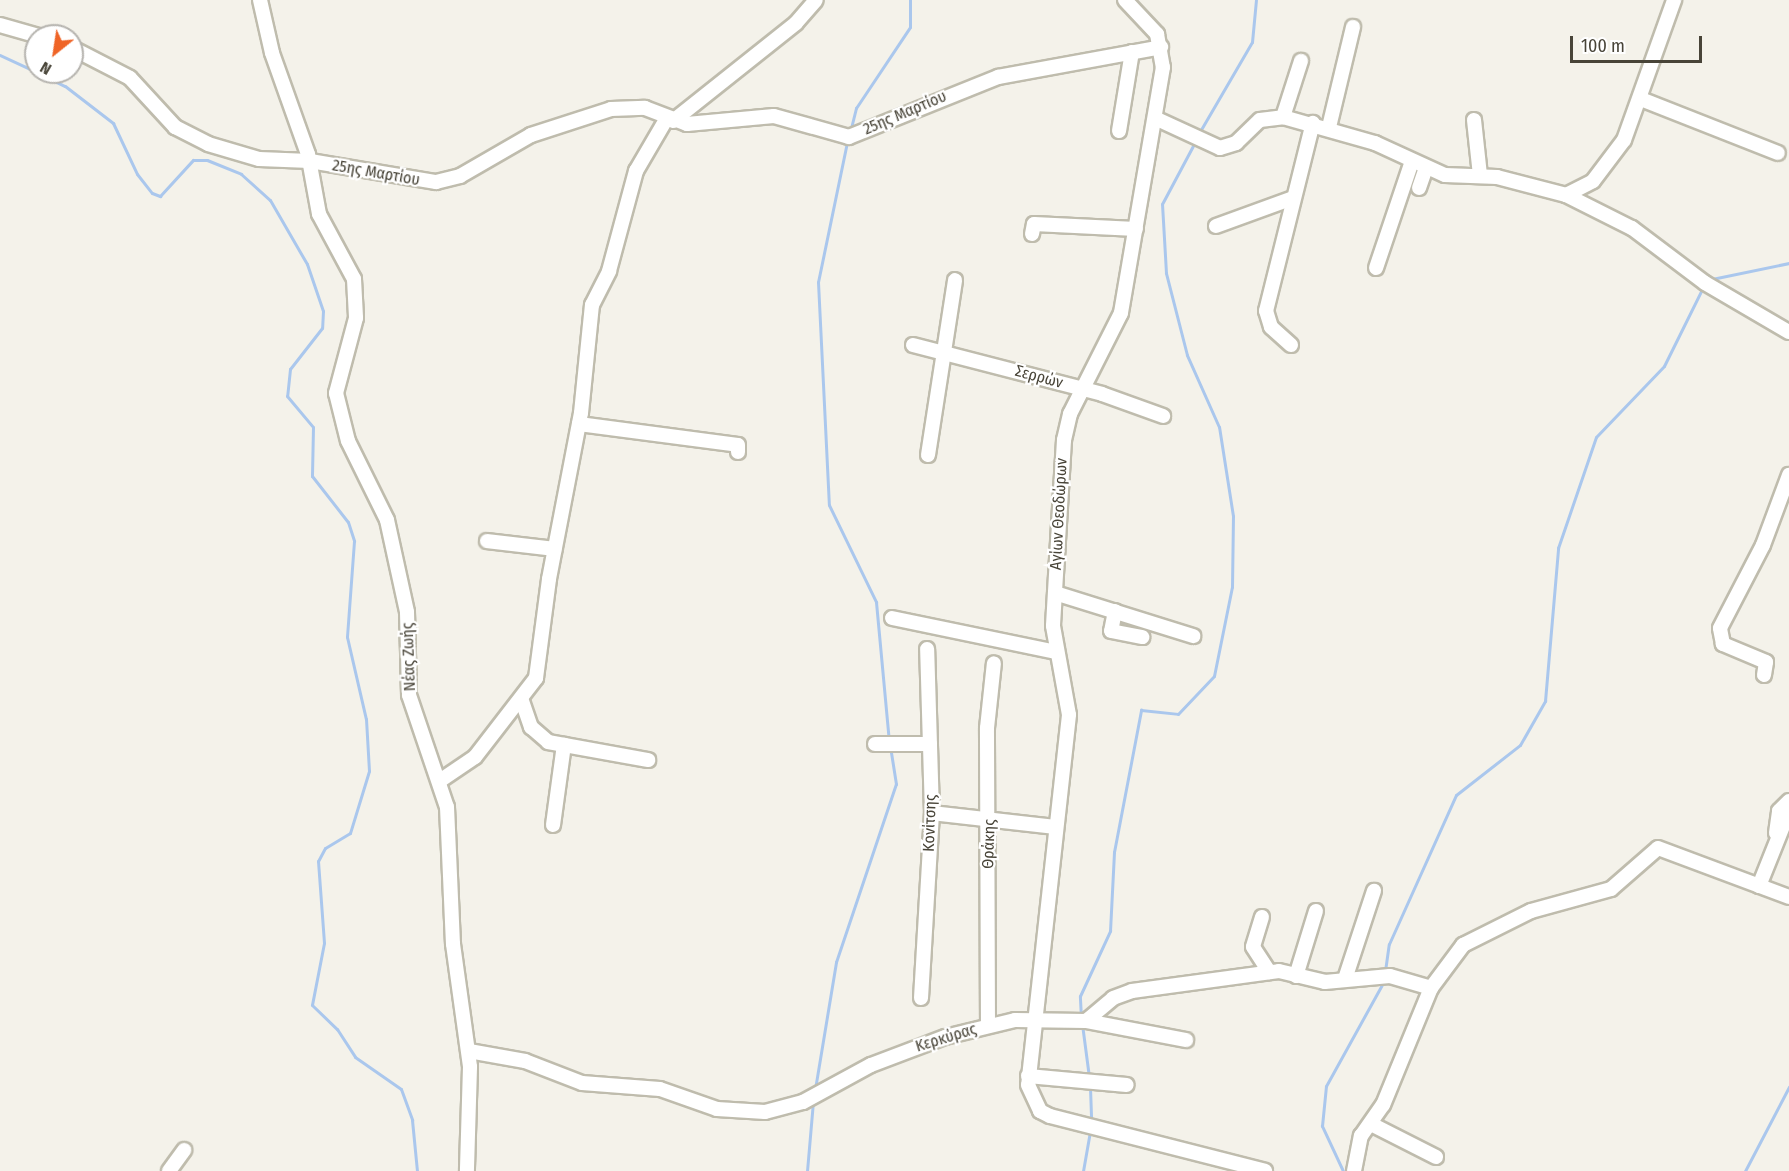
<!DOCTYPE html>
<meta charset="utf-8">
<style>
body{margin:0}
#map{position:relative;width:1789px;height:1171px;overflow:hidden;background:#f4f2ea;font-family:"Fira Sans Condensed",sans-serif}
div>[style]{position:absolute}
.stream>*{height:3px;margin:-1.5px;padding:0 1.5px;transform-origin:1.5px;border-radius:1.5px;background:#aac7ed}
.roads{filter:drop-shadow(2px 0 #bfbcad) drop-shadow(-2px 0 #bfbcad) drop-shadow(0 2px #bfbcad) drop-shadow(0 -2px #bfbcad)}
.minor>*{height:14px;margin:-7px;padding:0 7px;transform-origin:7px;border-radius:7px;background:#fff}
span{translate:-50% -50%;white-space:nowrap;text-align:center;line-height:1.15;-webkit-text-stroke:4.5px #fff;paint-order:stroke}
.street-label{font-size:16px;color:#484438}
.north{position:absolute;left:24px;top:24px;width:60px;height:60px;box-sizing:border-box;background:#fff;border:2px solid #b6b4af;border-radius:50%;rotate:210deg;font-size:16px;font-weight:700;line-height:24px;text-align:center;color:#484438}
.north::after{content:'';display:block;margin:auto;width:21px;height:27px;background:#ef6426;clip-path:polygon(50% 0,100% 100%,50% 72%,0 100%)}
.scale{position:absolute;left:1570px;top:36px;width:132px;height:27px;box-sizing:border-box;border:3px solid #484438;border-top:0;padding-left:8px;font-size:18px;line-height:21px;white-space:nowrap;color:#484438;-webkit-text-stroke:4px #fff;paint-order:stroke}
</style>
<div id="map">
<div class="stream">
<i style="left:0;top:55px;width:40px;rotate:25deg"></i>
<i style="left:36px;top:72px;width:32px;rotate:26deg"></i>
<i style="left:65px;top:86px;width:61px;rotate:37.6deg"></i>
<i style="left:113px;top:123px;width:56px;rotate:64.8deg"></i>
<i style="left:137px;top:174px;width:24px;rotate:52deg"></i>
<i style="left:152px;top:193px;width:9px;rotate:21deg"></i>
<i style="left:160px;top:196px;width:49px;rotate:-47.5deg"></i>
<i style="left:193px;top:160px;width:14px"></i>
<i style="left:207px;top:160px;width:37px;rotate:22deg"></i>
<i style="left:241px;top:174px;width:39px;rotate:42deg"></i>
<i style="left:270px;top:200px;width:74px;rotate:60deg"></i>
<i style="left:307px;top:264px;width:50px;rotate:71.2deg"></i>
<i style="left:323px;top:311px;width:17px;rotate:93deg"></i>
<i style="left:322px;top:328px;width:52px;rotate:128deg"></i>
<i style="left:290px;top:369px;width:27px;rotate:96deg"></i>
<i style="left:287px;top:396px;width:40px;rotate:50deg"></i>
<i style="left:313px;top:427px;width:49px;rotate:91.2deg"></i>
<i style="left:312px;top:476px;width:58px;rotate:52deg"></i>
<i style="left:348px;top:522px;width:20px;rotate:72deg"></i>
<i style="left:354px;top:541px;width:96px;rotate:94.2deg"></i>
<i style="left:347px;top:637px;width:84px;rotate:77deg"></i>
<i style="left:366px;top:719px;width:52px;rotate:86.7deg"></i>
<i style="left:369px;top:771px;width:65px;rotate:107deg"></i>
<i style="left:350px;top:833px;width:29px;rotate:149deg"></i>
<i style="left:325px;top:848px;width:15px;rotate:118deg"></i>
<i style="left:318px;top:861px;width:82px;rotate:85.8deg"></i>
<i style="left:324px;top:943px;width:63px;rotate:101deg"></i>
<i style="left:312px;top:1005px;width:35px;rotate:44deg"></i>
<i style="left:337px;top:1029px;width:33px;rotate:57deg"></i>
<i style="left:355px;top:1057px;width:56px;rotate:34.8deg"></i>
<i style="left:401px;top:1089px;width:33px;rotate:70deg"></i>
<i style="left:412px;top:1120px;width:51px;rotate:84.4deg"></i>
<i style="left:850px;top:132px;width:25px;rotate:-76deg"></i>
<i style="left:856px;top:108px;width:97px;rotate:-56.3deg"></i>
<i style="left:910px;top:27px;width:27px;rotate:-90deg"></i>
<i style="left:1199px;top:133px;width:105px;rotate:-59.8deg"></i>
<i style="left:1252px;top:42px;width:42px;rotate:-84.6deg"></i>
<i style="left:847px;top:142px;width:143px;rotate:101.7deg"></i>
<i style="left:818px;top:282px;width:223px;rotate:87.2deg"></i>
<i style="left:829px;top:505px;width:108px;rotate:64.1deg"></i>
<i style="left:876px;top:602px;width:140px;rotate:84.7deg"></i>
<i style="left:1707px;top:280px;width:84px;rotate:-11.7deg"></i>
<i style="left:1385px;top:971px;width:27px;rotate:-82deg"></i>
<i style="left:1389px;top:944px;width:163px;rotate:-65.8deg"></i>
<i style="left:1456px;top:795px;width:81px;rotate:-38deg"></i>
<i style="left:1520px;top:745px;width:51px;rotate:-60.4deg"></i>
<i style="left:1545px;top:701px;width:154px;rotate:-85.1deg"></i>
<i style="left:1558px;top:548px;width:117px;rotate:-71.1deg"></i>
<i style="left:1596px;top:437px;width:98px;rotate:-46.2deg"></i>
<i style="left:1664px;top:366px;width:90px;rotate:-63.7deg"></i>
<i style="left:1081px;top:1018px;width:22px;rotate:-93deg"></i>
<i style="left:1080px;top:996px;width:72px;rotate:-65.2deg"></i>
<i style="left:1110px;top:931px;width:79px;rotate:-87.1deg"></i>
<i style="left:1114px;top:852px;width:145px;rotate:-79.2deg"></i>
<i style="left:1141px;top:710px;width:37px;rotate:6deg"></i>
<i style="left:1178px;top:714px;width:52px;rotate:-46.5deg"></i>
<i style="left:1214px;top:676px;width:91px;rotate:-78.6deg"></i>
<i style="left:1232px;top:587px;width:71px;rotate:-89.2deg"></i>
<i style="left:1233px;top:516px;width:90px;rotate:-98.9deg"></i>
<i style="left:1219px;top:427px;width:79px;rotate:-114deg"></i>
<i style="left:1187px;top:355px;width:85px;rotate:-104.4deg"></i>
<i style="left:1166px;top:273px;width:69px;rotate:-93.3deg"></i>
<i style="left:1162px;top:204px;width:70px;rotate:-62deg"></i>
<i style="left:1082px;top:1024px;width:53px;rotate:82.5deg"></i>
<i style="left:1090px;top:1087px;width:35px;rotate:88deg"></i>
<i style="left:815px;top:1089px;width:129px;rotate:-80.6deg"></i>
<i style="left:836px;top:962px;width:188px;rotate:-71.4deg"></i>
<i style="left:896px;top:784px;width:37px;rotate:-99deg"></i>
<i style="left:807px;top:1171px;width:70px;rotate:-85.1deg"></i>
<i style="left:1083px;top:1171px;width:40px;rotate:-80deg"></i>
<i style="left:1343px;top:1171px;width:50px;rotate:-115deg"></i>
<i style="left:1322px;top:1126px;width:40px;rotate:-84.3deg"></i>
<i style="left:1326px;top:1086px;width:120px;rotate:-61.1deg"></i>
<i style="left:1745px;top:1171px;width:95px;rotate:-62.4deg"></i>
</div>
<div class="roads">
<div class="minor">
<i style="left:260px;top:0;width:54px;rotate:77.2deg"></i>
<i style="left:272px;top:53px;width:107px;rotate:70.4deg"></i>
<i style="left:308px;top:154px;width:61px;rotate:79.6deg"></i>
<i style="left:319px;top:214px;width:74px;rotate:61.7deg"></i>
<i style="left:354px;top:279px;width:39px;rotate:87deg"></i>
<i style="left:356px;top:318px;width:78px;rotate:104.9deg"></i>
<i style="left:336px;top:393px;width:49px;rotate:76deg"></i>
<i style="left:348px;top:441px;width:88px;rotate:63.7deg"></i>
<i style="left:387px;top:520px;width:94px;rotate:77.7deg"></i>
<i style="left:407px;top:612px;width:83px;rotate:88.6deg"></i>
<i style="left:409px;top:695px;width:118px;rotate:71.3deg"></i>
<i style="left:447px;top:807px;width:137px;rotate:87.5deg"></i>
<i style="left:453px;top:944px;width:124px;rotate:82.1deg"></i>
<i style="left:470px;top:1067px;width:104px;rotate:91.7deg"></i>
<i style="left:1125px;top:0;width:47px;rotate:46.7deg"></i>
<i style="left:1157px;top:34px;width:34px;rotate:80deg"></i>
<i style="left:1163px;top:67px;width:250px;rotate:99.7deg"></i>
<i style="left:1121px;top:313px;width:113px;rotate:116.8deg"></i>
<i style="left:1070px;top:414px;width:27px;rotate:103deg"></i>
<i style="left:1064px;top:440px;width:186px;rotate:93.4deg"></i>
<i style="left:1053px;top:626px;width:90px;rotate:79.8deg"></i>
<i style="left:1069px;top:715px;width:372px;rotate:96.3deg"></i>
<i style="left:1028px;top:1085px;width:29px;rotate:65deg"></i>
<i style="left:1040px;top:1111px;width:11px;rotate:27deg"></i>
<i style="left:1050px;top:1116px;width:222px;rotate:14.3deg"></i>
<i style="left:0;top:25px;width:41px;rotate:15.8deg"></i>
<i style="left:72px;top:48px;width:65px;rotate:27.3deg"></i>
<i style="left:130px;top:78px;width:67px;rotate:47.4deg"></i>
<i style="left:175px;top:127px;width:37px;rotate:27deg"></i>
<i style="left:208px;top:144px;width:53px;rotate:16.4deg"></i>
<i style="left:259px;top:159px;width:51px;rotate:2.2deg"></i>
<i style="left:310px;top:161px;width:128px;rotate:9.5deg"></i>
<i style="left:436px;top:182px;width:25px;rotate:-14deg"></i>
<i style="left:460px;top:176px;width:82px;rotate:-30deg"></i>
<i style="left:531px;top:135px;width:84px;rotate:-18deg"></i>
<i style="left:611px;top:109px;width:34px;rotate:-2deg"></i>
<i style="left:645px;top:108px;width:45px;rotate:20.9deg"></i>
<i style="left:687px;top:124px;width:87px;rotate:-5.3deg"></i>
<i style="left:774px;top:116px;width:78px;rotate:15.6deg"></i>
<i style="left:849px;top:137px;width:161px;rotate:-21.9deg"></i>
<i style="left:998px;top:77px;width:166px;rotate:-10.4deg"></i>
<i style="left:1641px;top:99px;width:147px;rotate:21.5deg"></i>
<i style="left:1283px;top:117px;width:59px;rotate:-72.2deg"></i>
<i style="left:1157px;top:119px;width:69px;rotate:24.7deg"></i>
<i style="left:1220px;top:148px;width:17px;rotate:-17deg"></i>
<i style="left:1236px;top:143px;width:33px;rotate:-44deg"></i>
<i style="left:1260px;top:120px;width:23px;rotate:-7deg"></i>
<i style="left:1283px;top:117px;width:96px;rotate:15.8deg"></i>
<i style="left:1375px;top:143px;width:77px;rotate:24.6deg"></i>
<i style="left:1445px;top:175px;width:52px;rotate:2.2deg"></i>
<i style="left:1497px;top:177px;width:71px;rotate:14.6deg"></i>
<i style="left:1566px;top:195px;width:74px;rotate:26.6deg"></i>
<i style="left:1632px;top:228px;width:91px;rotate:37deg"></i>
<i style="left:1705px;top:283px;width:97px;rotate:30.3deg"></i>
<i style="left:1474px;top:120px;width:55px;rotate:83.8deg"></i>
<i style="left:673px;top:121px;width:157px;rotate:-38.5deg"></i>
<i style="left:796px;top:23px;width:30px;rotate:-49deg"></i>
<i style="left:1329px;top:127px;width:103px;rotate:-76.5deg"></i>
<i style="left:1119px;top:131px;width:80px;rotate:-80.7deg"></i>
<i style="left:1419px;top:188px;width:21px;rotate:-71deg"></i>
<i style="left:1566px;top:195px;width:30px;rotate:-27deg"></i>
<i style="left:1593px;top:181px;width:51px;rotate:-52.9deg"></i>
<i style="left:1624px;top:140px;width:149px;rotate:-70.3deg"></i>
<i style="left:1216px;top:226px;width:79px;rotate:-20deg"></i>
<i style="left:1032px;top:234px;width:10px;rotate:-79deg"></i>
<i style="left:1034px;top:224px;width:102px;rotate:2.8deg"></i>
<i style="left:1376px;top:268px;width:113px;rotate:-71.4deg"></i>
<i style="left:913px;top:345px;width:195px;rotate:14.5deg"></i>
<i style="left:1102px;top:394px;width:65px;rotate:19.8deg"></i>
<i style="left:1291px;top:345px;width:27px;rotate:-138deg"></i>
<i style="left:1271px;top:327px;width:17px;rotate:-107deg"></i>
<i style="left:1266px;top:311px;width:194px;rotate:-76deg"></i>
<i style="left:579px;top:424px;width:160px;rotate:7.5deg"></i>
<i style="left:738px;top:445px;width:7px;rotate:90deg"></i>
<i style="left:928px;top:455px;width:177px;rotate:-81.2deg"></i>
<i style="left:487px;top:541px;width:68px;rotate:6.7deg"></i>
<i style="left:1055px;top:593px;width:145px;rotate:17.3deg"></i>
<i style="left:1115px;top:611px;width:20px;rotate:101deg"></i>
<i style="left:1111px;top:631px;width:32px;rotate:11deg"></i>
<i style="left:892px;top:618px;width:167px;rotate:11.7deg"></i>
<i style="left:1764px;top:675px;width:13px;rotate:-81deg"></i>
<i style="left:1766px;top:662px;width:47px;rotate:-157.3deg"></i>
<i style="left:1723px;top:644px;width:16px;rotate:-101deg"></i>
<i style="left:1720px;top:628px;width:93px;rotate:-62.6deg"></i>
<i style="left:1763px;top:545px;width:75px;rotate:-69.6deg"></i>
<i style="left:522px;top:701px;width:28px;rotate:71deg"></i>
<i style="left:531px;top:727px;width:23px;rotate:41deg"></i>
<i style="left:548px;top:742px;width:102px;rotate:10.2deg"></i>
<i style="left:875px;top:744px;width:55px"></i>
<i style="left:441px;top:780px;width:41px;rotate:-34.1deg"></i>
<i style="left:475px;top:757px;width:100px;rotate:-52.3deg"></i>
<i style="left:536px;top:678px;width:100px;rotate:-82.5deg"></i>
<i style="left:549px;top:579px;width:169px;rotate:-79.1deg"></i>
<i style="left:581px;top:413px;width:109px;rotate:-84.2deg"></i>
<i style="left:592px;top:305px;width:38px;rotate:-63deg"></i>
<i style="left:609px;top:271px;width:104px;rotate:-74.9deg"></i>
<i style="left:636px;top:171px;width:61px;rotate:-59.7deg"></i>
<i style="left:932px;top:813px;width:124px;rotate:6.5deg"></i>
<i style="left:553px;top:825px;width:81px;rotate:-82.2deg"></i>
<i style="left:1776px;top:833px;width:22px;rotate:-82deg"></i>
<i style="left:1779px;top:811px;width:14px;rotate:-45deg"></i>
<i style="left:1759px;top:886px;width:81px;rotate:-68.2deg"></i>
<i style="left:1262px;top:917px;width:31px;rotate:107deg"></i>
<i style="left:1253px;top:947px;width:30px;rotate:57deg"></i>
<i style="left:1296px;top:976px;width:68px;rotate:-72.9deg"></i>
<i style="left:1345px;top:979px;width:93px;rotate:-71.8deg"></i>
<i style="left:921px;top:998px;width:185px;rotate:-86.6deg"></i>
<i style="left:932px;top:813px;width:164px;rotate:-91.7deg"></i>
<i style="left:1086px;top:1021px;width:102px;rotate:10.8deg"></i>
<i style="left:988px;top:1026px;width:298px;rotate:-90.2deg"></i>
<i style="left:987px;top:728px;width:65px;rotate:-83.9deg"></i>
<i style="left:469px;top:1051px;width:57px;rotate:10.1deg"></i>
<i style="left:525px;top:1061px;width:61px;rotate:21.1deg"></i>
<i style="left:582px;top:1083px;width:78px;rotate:4.4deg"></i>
<i style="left:660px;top:1089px;width:60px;rotate:19.3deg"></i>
<i style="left:717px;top:1109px;width:48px;rotate:3.6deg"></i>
<i style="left:765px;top:1112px;width:39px;rotate:-15deg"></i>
<i style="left:803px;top:1102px;width:77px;rotate:-28.6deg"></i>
<i style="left:871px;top:1065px;width:79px;rotate:-20.7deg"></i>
<i style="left:945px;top:1037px;width:72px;rotate:-13.7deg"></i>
<i style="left:1015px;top:1020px;width:71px;rotate:0.8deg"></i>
<i style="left:1086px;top:1021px;width:35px;rotate:-40deg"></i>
<i style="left:1113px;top:998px;width:20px;rotate:-20deg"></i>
<i style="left:1132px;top:991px;width:148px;rotate:-7.7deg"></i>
<i style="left:1279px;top:971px;width:47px;rotate:13.4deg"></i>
<i style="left:1325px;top:982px;width:65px;rotate:-5.3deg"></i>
<i style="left:1390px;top:976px;width:43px;rotate:16.3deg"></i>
<i style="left:1028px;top:1076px;width:99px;rotate:5.2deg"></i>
<i style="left:1371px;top:1124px;width:73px;rotate:26.9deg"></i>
<i style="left:169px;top:1171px;width:26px;rotate:-54deg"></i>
<i style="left:1354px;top:1171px;width:36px;rotate:-79deg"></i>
<i style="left:1361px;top:1136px;width:38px;rotate:-55deg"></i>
<i style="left:1383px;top:1105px;width:126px;rotate:-67.7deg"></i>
<i style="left:1431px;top:988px;width:54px;rotate:-53.3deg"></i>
<i style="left:1463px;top:945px;width:76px;rotate:-26.6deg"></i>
<i style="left:1531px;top:911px;width:83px;rotate:-15.4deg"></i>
<i style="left:1611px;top:889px;width:62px;rotate:-41.1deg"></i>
<i style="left:1658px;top:848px;width:140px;rotate:20.5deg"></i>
</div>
</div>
<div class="street-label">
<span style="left:905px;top:113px;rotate:-23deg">25ης Μαρτίου</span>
<span style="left:376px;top:173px;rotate:10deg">25ης Μαρτίου</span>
<span style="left:1039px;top:377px;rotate:15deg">Σερρών</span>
<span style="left:1059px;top:514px;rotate:-87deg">Αγίων Θεοδώρων</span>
<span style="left:409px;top:657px;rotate:-92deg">Νέας Ζωής</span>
<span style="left:930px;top:823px;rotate:-88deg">Κονίτσης</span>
<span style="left:989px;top:844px;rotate:-88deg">Θράκης</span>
<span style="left:946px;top:1038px;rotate:-17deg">Κερκύρας</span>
</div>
<div class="north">N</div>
<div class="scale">100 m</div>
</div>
